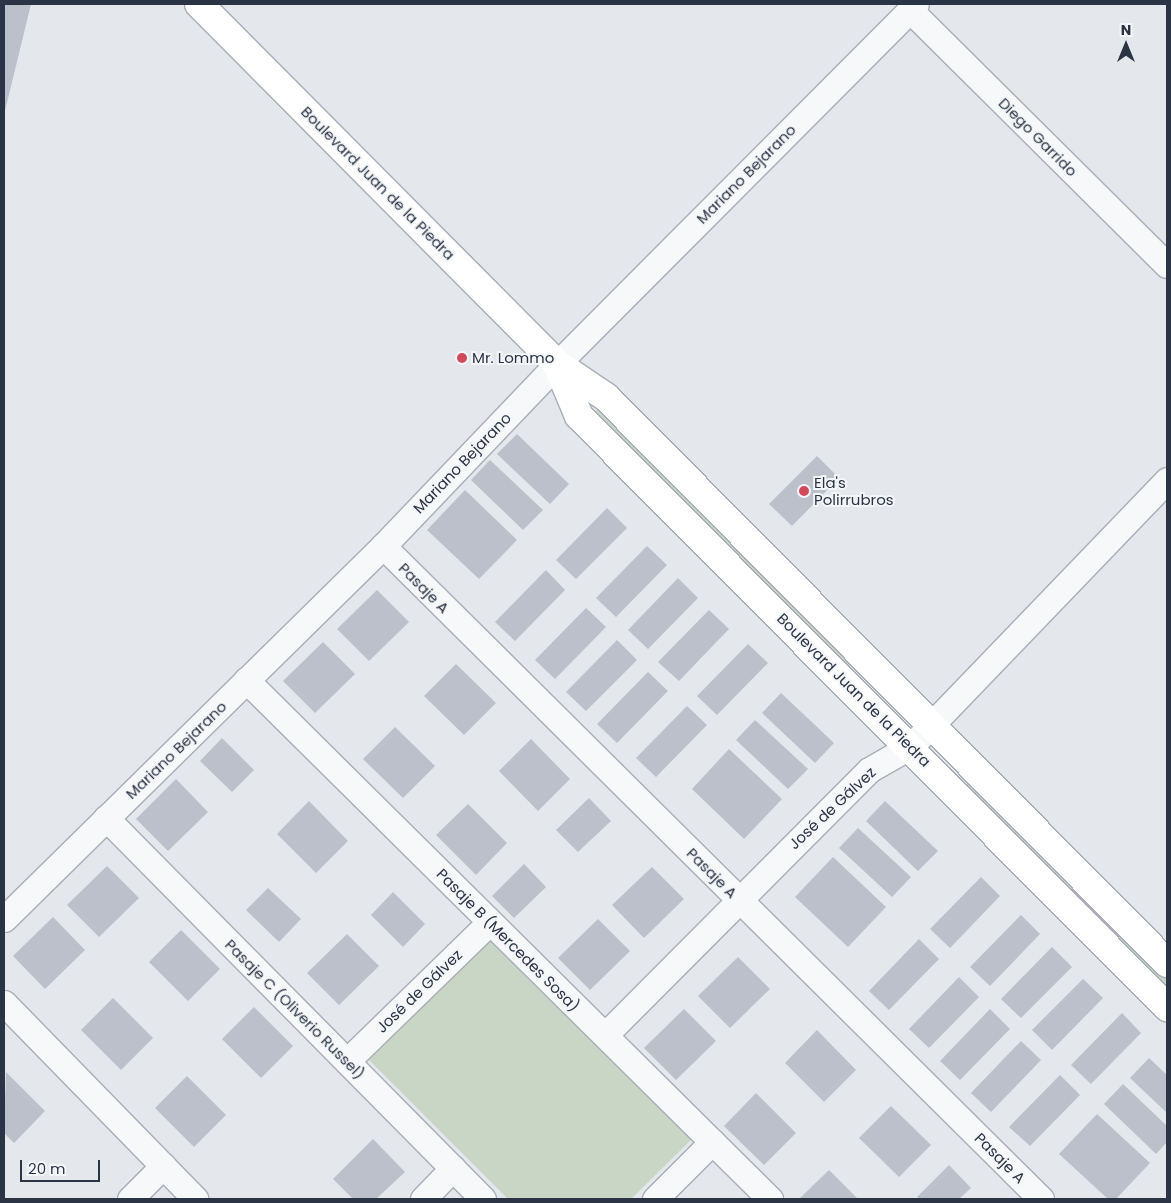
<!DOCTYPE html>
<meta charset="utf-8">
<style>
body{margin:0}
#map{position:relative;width:1171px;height:1203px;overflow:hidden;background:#e4e7ec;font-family:Poppins,sans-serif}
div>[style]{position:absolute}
.green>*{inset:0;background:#c9d6c5}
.building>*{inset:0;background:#bbc0ca}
.roads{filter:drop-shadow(1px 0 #a9aeb7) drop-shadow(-1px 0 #a9aeb7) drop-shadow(0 1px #a9aeb7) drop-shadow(0 -1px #a9aeb7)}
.minor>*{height:25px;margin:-12.5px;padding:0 12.5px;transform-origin:12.5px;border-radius:12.5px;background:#f7f8fa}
.secondary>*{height:28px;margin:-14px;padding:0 14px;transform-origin:14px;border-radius:14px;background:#fff}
.dots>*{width:14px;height:14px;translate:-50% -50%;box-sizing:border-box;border:2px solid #f4f6f9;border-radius:50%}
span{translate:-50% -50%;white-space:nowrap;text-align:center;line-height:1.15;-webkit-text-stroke:4px #f4f6f9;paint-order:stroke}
.street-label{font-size:15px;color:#2b3445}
.poi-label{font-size:15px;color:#2b3445}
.left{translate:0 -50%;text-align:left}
.frame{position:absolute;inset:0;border:5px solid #2b3445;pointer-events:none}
.north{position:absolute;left:1101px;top:20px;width:50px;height:50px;-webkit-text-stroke:4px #f4f6f9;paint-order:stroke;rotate:0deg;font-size:14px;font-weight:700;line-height:20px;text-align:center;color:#2b3445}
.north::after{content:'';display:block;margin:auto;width:18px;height:22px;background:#2b3445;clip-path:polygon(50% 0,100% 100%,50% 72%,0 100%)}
.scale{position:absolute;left:20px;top:1160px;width:80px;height:22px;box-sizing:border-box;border:2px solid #2b3445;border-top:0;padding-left:6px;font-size:15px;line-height:18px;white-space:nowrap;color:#2b3445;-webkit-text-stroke:4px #f4f6f9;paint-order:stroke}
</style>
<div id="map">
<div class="green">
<i style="clip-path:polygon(598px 409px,853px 662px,849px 666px,594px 413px)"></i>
<i style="clip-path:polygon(969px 781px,1167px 980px,1167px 988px,965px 786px)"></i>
<i style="clip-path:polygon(491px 939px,692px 1139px,631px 1199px,508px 1199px,369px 1060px)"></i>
</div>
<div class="building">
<i style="clip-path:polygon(4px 4px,31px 4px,4px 115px)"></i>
<i style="clip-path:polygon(517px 434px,569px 484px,550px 504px,497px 454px)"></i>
<i style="clip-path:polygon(817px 456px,839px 478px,792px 526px,769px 504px)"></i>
<i style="clip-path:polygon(490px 460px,543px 510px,523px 530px,471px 480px)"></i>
<i style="clip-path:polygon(465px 490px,517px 540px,479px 579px,427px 530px)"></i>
<i style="clip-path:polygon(607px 508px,627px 528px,576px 579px,556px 560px)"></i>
<i style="clip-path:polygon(647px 546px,667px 565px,616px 617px,596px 598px)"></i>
<i style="clip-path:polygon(546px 570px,565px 590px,515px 641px,495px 622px)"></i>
<i style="clip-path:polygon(678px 578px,698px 598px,648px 649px,628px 630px)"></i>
<i style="clip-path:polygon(377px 590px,409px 622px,369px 661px,337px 629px)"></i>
<i style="clip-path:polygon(586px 608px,606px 627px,555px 679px,535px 660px)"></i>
<i style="clip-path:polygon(709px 610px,729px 629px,679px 681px,658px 662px)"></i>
<i style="clip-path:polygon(617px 640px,637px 660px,586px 711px,566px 692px)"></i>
<i style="clip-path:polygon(323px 642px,355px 674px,315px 713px,283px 681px)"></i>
<i style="clip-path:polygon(748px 644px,768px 663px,717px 715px,697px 696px)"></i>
<i style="clip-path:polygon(456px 664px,496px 703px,464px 735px,424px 696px)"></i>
<i style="clip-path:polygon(648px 672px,668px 691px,617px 743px,597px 724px)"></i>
<i style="clip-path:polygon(781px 693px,834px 743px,815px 763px,762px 713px)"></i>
<i style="clip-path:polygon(687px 706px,707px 725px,656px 777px,636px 758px)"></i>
<i style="clip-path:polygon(755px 720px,808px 769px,788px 789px,736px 740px)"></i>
<i style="clip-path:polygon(395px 727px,435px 766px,403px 798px,363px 759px)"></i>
<i style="clip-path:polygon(222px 738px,254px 770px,232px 792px,200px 761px)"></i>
<i style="clip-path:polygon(531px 739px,570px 779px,538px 811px,499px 771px)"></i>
<i style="clip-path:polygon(729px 749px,782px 799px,744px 839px,692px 789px)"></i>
<i style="clip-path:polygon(176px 779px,208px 812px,168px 851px,136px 819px)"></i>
<i style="clip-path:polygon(589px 798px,611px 821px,578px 852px,556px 830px)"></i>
<i style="clip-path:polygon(309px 801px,348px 841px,316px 873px,277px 834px)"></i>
<i style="clip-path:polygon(885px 801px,938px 851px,918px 871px,866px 821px)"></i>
<i style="clip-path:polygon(468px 804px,507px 843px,476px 875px,436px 835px)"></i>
<i style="clip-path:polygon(858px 828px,911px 877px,892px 897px,839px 848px)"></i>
<i style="clip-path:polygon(833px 857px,886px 907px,848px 947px,795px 897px)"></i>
<i style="clip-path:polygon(524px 864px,546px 887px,514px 918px,492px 896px)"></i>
<i style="clip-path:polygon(107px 866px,139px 898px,99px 937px,67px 905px)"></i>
<i style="clip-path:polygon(652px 867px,684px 899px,644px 938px,612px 905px)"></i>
<i style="clip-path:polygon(981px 877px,1000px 896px,950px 948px,930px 929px)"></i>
<i style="clip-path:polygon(268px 888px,301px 919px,279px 942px,246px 910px)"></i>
<i style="clip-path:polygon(393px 892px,425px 924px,403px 947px,371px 915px)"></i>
<i style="clip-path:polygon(1021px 915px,1040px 934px,990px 986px,970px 967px)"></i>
<i style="clip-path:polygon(53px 917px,85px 950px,45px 989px,13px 956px)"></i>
<i style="clip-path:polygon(598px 919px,630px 951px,590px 990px,558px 958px)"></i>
<i style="clip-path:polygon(181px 930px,220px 969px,188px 1001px,149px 962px)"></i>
<i style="clip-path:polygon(347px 934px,379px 966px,339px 1005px,307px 973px)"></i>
<i style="clip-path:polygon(919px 939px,939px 959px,889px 1010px,869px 991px)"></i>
<i style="clip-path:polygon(1052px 947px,1072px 967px,1021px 1018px,1001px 999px)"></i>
<i style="clip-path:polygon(738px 957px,770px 989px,730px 1028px,698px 996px)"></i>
<i style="clip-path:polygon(959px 977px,979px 997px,929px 1048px,909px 1029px)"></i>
<i style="clip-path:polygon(1083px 979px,1103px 998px,1052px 1050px,1032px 1030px)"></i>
<i style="clip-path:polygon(113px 998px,153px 1038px,121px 1070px,81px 1030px)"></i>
<i style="clip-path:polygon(254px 1007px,293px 1046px,261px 1078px,222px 1039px)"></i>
<i style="clip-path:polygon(684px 1009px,716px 1041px,676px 1080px,644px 1048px)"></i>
<i style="clip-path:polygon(990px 1009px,1010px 1029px,960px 1080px,940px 1061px)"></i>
<i style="clip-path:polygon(1122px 1013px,1141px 1033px,1091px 1084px,1071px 1065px)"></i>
<i style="clip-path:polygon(817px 1030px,856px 1070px,824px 1102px,785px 1063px)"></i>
<i style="clip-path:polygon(1021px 1041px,1041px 1060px,991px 1112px,971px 1093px)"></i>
<i style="clip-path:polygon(1149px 1058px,1167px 1075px,1167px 1113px,1130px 1078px)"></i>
<i style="clip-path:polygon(6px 1072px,45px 1111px,14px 1143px,4px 1133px)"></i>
<i style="clip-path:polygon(1060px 1075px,1080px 1095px,1030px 1146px,1009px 1127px)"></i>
<i style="clip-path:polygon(187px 1076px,226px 1115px,194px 1147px,155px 1108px)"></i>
<i style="clip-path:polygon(1123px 1084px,1167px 1126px,1167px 1142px,1156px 1154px,1104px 1104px)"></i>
<i style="clip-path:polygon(756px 1093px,796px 1133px,764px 1165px,724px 1126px)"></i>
<i style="clip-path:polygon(891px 1106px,931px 1145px,899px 1177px,859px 1138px)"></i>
<i style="clip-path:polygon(1097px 1114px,1150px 1163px,1116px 1199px,1108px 1199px,1059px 1154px)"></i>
<i style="clip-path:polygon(373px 1139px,405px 1172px,376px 1199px,353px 1199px,333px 1179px)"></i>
<i style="clip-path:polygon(949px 1165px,971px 1188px,959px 1199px,919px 1199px,917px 1197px)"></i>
<i style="clip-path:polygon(829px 1170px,858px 1199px,799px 1199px)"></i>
</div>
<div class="roads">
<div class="minor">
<i style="left:910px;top:10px;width:362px;rotate:44.8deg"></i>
<i style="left:383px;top:546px;width:927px;rotate:44.78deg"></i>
<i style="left:246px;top:680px;width:738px;rotate:44.73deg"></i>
<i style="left:106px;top:818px;width:536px;rotate:45.3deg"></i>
<i style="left:4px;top:919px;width:532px;rotate:-44.54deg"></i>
<i style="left:383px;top:546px;width:252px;rotate:-46.3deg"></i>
<i style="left:557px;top:364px;width:508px;rotate:-45.08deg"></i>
<i style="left:4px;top:1003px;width:274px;rotate:45.7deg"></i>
<i style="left:605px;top:1035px;width:374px;rotate:-45.1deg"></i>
<i style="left:869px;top:770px;width:48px;rotate:-29.7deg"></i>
<i style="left:911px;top:746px;width:369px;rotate:-46.1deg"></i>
<i style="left:347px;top:1061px;width:199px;rotate:-44.2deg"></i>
<i style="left:130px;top:1199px;width:47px;rotate:-45deg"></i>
<i style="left:423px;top:1199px;width:43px;rotate:-45.9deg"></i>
<i style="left:655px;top:1199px;width:81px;rotate:-45deg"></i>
</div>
<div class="secondary">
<i style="left:199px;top:4px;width:508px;rotate:45.16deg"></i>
<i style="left:557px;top:364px;width:59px;rotate:34deg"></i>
<i style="left:606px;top:397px;width:797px;rotate:45.25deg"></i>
<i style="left:557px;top:364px;width:56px;rotate:67.1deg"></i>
<i style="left:579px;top:416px;width:834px;rotate:45.15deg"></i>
</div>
</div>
<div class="dots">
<i style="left:462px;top:358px;background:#d1495b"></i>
<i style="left:804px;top:491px;background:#d1495b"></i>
</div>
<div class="street-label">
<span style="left:1038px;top:137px;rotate:45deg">Diego Garrido</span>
<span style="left:746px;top:174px;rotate:-45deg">Mariano Bejarano</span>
<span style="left:378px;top:183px;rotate:45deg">Boulevard Juan de la Piedra</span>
<span style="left:462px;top:463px;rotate:-46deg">Mariano Bejarano</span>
<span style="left:424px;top:588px;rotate:45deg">Pasaje A</span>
<span style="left:854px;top:690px;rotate:45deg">Boulevard Juan de la Piedra</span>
<span style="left:176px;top:750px;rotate:-44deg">Mariano Bejarano</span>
<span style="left:832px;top:808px;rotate:-43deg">José de Gálvez</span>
<span style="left:712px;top:873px;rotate:45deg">Pasaje A</span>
<span style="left:508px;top:940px;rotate:45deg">Pasaje B (Mercedes Sosa)</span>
<span style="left:419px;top:991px;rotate:-44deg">José de Gálvez</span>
<span style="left:295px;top:1009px;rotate:45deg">Pasaje C (Oliverio Russel)</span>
<span style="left:1000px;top:1158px;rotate:45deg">Pasaje A</span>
</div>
<div class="poi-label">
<span class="left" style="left:472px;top:358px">Mr. Lommo</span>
<span class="left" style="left:814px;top:491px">Ela's<br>Polirrubros</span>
</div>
<div class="frame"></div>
<div class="north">N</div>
<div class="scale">20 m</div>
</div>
